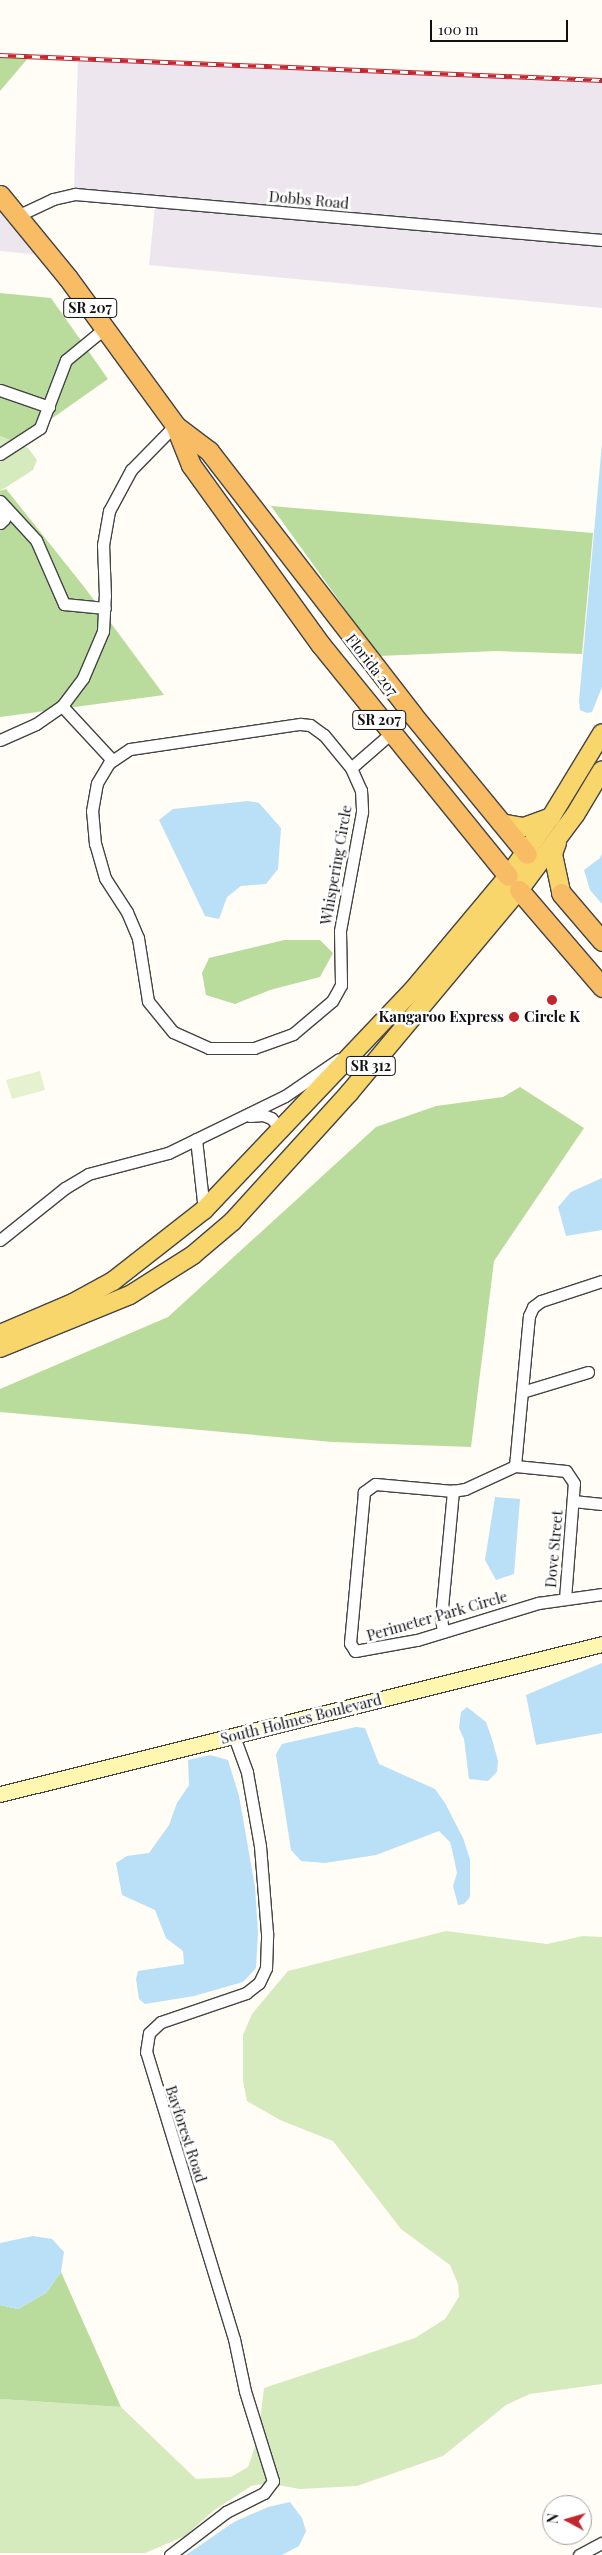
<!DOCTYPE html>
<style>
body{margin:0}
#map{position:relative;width:602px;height:2555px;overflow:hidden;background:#fffdf5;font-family:"Playfair Display",serif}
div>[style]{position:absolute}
.industrial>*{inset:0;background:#eee6ef}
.green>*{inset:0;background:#d5ebbd}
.forest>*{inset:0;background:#b9dc9c}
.pitch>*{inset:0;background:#e6f2cf}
.water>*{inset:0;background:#b9e0f7}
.roads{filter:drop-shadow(1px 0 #444) drop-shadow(-1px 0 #444) drop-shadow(0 1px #444) drop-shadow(0 -1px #444)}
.minor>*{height:11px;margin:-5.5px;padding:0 5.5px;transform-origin:5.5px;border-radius:5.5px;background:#fff}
.secondary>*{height:15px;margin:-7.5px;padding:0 7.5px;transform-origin:7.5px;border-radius:7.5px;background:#fff6b0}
.primary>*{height:18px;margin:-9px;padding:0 9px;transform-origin:9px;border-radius:9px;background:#f9d66b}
.trunk>*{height:19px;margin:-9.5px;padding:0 9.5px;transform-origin:9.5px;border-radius:9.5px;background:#f7bc64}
.rail>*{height:4.5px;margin-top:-2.25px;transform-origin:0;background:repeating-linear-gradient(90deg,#fff 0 8px,#c4262e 0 16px);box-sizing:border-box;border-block:1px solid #c4262e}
.dots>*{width:14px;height:14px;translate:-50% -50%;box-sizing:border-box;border:2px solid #fff;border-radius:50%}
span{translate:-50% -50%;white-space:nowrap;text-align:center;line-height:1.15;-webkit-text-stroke:5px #fff;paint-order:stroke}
.shield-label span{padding:1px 4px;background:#fff;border:1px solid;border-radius:4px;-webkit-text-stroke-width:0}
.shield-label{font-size:14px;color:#111;font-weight:700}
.street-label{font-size:15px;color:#111}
.poi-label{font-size:15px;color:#111;font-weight:700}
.right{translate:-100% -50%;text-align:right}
.north{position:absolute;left:542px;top:2495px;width:50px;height:50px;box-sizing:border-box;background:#fff;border:1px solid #a0a0a0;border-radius:50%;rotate:276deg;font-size:14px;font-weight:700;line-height:20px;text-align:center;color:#111}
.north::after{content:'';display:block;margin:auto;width:18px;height:22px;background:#c4262e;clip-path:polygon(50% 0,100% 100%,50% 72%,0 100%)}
.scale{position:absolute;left:430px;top:20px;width:138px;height:22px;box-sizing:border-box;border:2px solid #111;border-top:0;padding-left:6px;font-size:15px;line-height:18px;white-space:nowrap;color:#111;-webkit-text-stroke:4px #fff;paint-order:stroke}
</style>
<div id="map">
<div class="industrial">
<i style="clip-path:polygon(78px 59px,602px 80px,602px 236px,74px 190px)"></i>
<i style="clip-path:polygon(0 203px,42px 255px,0 251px)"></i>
<i style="clip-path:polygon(155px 206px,602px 245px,602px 308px,149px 265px)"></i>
</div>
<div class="green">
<i style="clip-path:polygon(0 436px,28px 448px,37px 460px,33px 470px,0 491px)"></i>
<i style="clip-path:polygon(446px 1931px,547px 1944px,583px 1936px,602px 1937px,602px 2384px,530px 2394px,506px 2405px,443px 2456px,357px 2486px,300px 2489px,266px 2483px,251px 2486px,213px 2511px,185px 2536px,145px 2553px,0 2553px,0 2399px,121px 2407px,196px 2479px,231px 2477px,248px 2467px,258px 2438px,264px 2388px,415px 2338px,445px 2319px,459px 2297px,458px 2284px,450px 2265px,401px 2229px,333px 2141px,280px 2120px,247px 2101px,243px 2081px,243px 2035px,252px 2014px,288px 1971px)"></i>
</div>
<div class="forest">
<i style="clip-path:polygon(0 55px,29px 57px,0 91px)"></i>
<i style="clip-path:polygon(0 293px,51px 298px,108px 379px,17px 443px,0 436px)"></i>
<i style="clip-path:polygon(6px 489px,85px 588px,164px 695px,0 717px,0 491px)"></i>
<i style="clip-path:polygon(271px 506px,593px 533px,582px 654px,496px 651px,379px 656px)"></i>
<i style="clip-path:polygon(284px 940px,320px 940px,333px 953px,320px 977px,270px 990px,235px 1004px,206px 995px,202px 973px,209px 958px)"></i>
<i style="clip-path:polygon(520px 1087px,584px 1128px,494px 1261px,471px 1447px,333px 1442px,0 1412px,0 1389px,168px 1317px,376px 1127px,436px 1106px,503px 1097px)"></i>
<i style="clip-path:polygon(61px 2272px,121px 2407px,0 2399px,0 2305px,18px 2309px,46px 2293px)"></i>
</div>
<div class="pitch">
<i style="clip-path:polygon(40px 1071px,45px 1090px,12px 1099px,6px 1080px)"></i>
</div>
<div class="water">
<i style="clip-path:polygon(602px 443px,602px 687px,592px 712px,587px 713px,580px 710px,579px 701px)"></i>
<i style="clip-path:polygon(248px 801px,259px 803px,281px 828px,278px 869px,266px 884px,241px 886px,227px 897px,219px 919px,205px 916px,159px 820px,173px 809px)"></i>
<i style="clip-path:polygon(602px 853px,602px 904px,590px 890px,584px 870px,600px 858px)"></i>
<i style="clip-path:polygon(602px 1178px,602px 1230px,566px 1236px,558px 1207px,571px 1192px)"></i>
<i style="clip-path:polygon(495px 1497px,520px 1499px,514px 1574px,496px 1580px,485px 1560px)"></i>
<i style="clip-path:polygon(602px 1663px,602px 1733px,536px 1745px,526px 1695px)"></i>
<i style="clip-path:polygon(467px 1707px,486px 1722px,492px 1739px,498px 1761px,497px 1772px,488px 1781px,469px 1779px,464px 1739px,459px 1728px,461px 1712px)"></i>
<i style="clip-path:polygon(356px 1727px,365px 1728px,379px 1764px,435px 1789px,445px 1803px,463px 1838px,470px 1859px,470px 1897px,464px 1904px,458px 1905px,453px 1886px,457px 1873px,453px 1854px,450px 1842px,439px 1831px,376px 1855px,325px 1863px,301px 1861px,291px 1850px,276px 1754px,282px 1744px)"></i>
<i style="clip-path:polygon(210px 1755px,228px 1760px,239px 1796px,255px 1887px,258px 1933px,256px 1968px,243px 1982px,194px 1996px,145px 2004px,139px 1999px,136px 1979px,138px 1971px,184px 1964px,183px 1951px,166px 1938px,155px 1910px,122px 1895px,116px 1863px,127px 1856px,149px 1853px,169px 1825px,177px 1803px,189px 1785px,188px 1760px)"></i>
<i style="clip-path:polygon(33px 2236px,52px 2239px,64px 2252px,61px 2272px,46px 2293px,18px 2309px,0 2305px,0 2243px)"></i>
<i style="clip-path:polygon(290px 2502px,302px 2518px,306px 2531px,299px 2546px,282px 2555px,186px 2555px,234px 2522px,268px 2507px)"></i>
</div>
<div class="roads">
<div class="minor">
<i style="left:17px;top:216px;width:40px;rotate:-25deg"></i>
<i style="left:53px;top:199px;width:23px;rotate:-13deg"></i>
<i style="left:75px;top:194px;width:529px;rotate:4.99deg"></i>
<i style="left:0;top:390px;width:52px;rotate:19.1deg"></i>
<i style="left:0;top:454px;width:48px;rotate:-33deg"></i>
<i style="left:40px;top:428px;width:73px;rotate:-69.1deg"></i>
<i style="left:66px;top:360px;width:50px;rotate:-39.4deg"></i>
<i style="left:0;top:501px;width:53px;rotate:47.3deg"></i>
<i style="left:36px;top:540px;width:70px;rotate:66.4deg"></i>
<i style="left:64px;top:604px;width:41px;rotate:5.6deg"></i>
<i style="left:0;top:523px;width:6px;rotate:-45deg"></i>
<i style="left:4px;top:519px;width:8px;rotate:-90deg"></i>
<i style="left:62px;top:706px;width:74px;rotate:47.2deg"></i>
<i style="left:300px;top:724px;width:10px;rotate:6deg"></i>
<i style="left:310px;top:725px;width:17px;rotate:36deg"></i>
<i style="left:324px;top:735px;width:43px;rotate:50.7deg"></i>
<i style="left:351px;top:768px;width:24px;rotate:66deg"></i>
<i style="left:361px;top:790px;width:22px;rotate:87deg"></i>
<i style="left:362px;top:812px;width:121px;rotate:100.5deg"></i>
<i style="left:340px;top:931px;width:54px;rotate:88.9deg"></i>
<i style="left:341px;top:985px;width:18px;rotate:119deg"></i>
<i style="left:332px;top:1001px;width:51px;rotate:139.8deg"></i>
<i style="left:293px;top:1034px;width:41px;rotate:160.3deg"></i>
<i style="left:254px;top:1048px;width:45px;rotate:180deg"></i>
<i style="left:209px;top:1048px;width:39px;rotate:-156deg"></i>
<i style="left:173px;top:1032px;width:40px;rotate:-129deg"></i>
<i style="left:148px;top:1001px;width:64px;rotate:-99deg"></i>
<i style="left:138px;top:938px;width:28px;rotate:-113deg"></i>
<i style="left:127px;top:912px;width:40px;rotate:-122.9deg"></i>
<i style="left:105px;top:878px;width:35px;rotate:-106deg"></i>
<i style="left:95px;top:844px;width:33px;rotate:-95deg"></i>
<i style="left:92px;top:811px;width:28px;rotate:-80deg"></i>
<i style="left:97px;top:783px;width:23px;rotate:-59deg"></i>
<i style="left:109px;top:763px;width:25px;rotate:-34deg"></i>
<i style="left:130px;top:749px;width:172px;rotate:-8.4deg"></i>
<i style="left:0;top:740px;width:39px;rotate:-24deg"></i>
<i style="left:36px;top:724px;width:32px;rotate:-35deg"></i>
<i style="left:62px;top:706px;width:35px;rotate:-53deg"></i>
<i style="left:83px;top:678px;width:51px;rotate:-66.9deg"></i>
<i style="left:103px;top:631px;width:35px;rotate:-87deg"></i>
<i style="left:105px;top:596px;width:51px;rotate:-92.2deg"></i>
<i style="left:103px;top:545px;width:35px;rotate:-80deg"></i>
<i style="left:109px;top:511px;width:47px;rotate:-61.8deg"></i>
<i style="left:131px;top:470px;width:63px;rotate:-45.6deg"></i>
<i style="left:351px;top:768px;width:52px;rotate:-41.1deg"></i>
<i style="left:250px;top:1116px;width:13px;rotate:-4deg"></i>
<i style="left:263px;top:1115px;width:9px;rotate:21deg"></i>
<i style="left:271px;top:1118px;width:16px;rotate:47deg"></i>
<i style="left:196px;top:1139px;width:71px;rotate:83.6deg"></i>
<i style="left:0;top:1240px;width:83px;rotate:-38.7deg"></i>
<i style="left:65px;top:1188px;width:27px;rotate:-31deg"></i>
<i style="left:88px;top:1174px;width:83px;rotate:-14.7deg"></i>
<i style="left:168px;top:1153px;width:130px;rotate:-26deg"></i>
<i style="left:285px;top:1096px;width:65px;rotate:-34.4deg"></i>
<i style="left:522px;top:1392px;width:69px;rotate:-16.9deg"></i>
<i style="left:515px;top:1466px;width:151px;rotate:-84.7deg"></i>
<i style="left:529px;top:1316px;width:10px;rotate:-66deg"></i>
<i style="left:533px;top:1307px;width:10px;rotate:-37deg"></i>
<i style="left:541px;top:1301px;width:64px;rotate:-18.2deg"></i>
<i style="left:573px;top:1501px;width:29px;rotate:6deg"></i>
<i style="left:565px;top:1599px;width:116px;rotate:-85.6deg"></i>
<i style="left:574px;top:1483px;width:14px;rotate:-124deg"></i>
<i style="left:566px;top:1471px;width:51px;rotate:-174.4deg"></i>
<i style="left:515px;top:1466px;width:55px;rotate:155.3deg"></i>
<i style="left:465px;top:1489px;width:12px;rotate:171deg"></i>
<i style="left:453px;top:1491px;width:78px;rotate:-174.9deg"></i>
<i style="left:375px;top:1484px;width:14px;rotate:144deg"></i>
<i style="left:364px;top:1492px;width:152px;rotate:95.3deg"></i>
<i style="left:350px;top:1643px;width:9px;rotate:58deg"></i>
<i style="left:355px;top:1651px;width:63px;rotate:-10.1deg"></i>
<i style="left:417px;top:1640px;width:127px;rotate:-17deg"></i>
<i style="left:538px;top:1603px;width:65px;rotate:-8deg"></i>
<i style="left:443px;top:1632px;width:14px;rotate:-98deg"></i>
<i style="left:441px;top:1618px;width:128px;rotate:-84.6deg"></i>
<i style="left:170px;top:2555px;width:71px;rotate:-37.5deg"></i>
<i style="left:226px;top:2512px;width:42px;rotate:-26.6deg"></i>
<i style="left:264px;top:2493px;width:15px;rotate:-53deg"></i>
<i style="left:273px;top:2481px;width:94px;rotate:-107.3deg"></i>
<i style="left:245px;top:2391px;width:53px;rotate:-101.9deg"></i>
<i style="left:234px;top:2339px;width:300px;rotate:-107deg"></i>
<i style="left:146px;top:2052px;width:19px;rotate:-81deg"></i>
<i style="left:149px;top:2033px;width:16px;rotate:-43deg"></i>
<i style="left:161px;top:2022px;width:90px;rotate:-18.8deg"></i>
<i style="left:246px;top:1993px;width:16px;rotate:-38deg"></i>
<i style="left:259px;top:1983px;width:17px;rotate:-65deg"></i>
<i style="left:266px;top:1968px;width:35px;rotate:-88deg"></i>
<i style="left:267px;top:1933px;width:87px;rotate:-94.6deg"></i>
<i style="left:260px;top:1846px;width:75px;rotate:-100deg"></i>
<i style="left:247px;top:1772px;width:38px;rotate:-110deg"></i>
<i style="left:579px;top:2555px;width:26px;rotate:-28deg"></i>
</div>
<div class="secondary">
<i style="left:0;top:1794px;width:620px;rotate:-13.99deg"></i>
</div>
<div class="primary">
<i style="left:501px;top:823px;width:23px;rotate:10deg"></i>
<i style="left:524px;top:827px;width:29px;rotate:-20deg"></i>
<i style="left:557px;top:843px;width:12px;rotate:110deg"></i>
<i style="left:553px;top:854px;width:40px;rotate:78deg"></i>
<i style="left:0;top:1334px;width:79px;rotate:-23deg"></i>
<i style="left:73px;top:1303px;width:46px;rotate:-28.8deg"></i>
<i style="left:113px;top:1281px;width:115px;rotate:-38deg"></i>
<i style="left:204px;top:1210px;width:302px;rotate:-46.5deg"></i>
<i style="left:412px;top:991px;width:150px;rotate:-50.1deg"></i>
<i style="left:508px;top:876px;width:73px;rotate:-53.9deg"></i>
<i style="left:551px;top:817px;width:98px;rotate:-58.7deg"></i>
<i style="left:0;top:1348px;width:140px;rotate:-22.2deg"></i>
<i style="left:130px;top:1295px;width:75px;rotate:-32.4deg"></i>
<i style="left:193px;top:1255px;width:52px;rotate:-40.4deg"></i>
<i style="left:233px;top:1221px;width:173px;rotate:-47.8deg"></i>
<i style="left:349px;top:1093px;width:265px;rotate:-50.1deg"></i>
<i style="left:519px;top:890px;width:94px;rotate:-53.3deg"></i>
<i style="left:575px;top:815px;width:52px;rotate:-59deg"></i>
</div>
<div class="trunk">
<i style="left:0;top:195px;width:107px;rotate:50.7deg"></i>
<i style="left:68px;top:278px;width:182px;rotate:53.9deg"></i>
<i style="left:175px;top:425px;width:43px;rotate:68.2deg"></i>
<i style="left:191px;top:465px;width:222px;rotate:54.2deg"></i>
<i style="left:321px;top:645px;width:297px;rotate:51deg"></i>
<i style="left:176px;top:426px;width:41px;rotate:37.1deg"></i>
<i style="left:209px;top:451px;width:332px;rotate:52.3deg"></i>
<i style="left:412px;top:714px;width:181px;rotate:50.6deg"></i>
<i style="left:519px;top:890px;width:128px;rotate:49.4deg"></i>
<i style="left:561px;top:893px;width:63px;rotate:49.5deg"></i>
</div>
</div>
<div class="rail">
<i style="left:0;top:55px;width:603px;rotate:2.38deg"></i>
</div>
<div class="dots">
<i style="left:552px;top:1000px;background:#c4262e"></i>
<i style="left:514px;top:1017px;background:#c4262e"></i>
</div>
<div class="shield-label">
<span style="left:90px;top:308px">SR 207</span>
<span style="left:379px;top:720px">SR 207</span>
<span style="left:371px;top:1066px">SR 312</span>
</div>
<div class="street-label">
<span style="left:309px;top:200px;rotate:5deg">Dobbs Road</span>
<span style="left:372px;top:665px;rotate:52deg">Florida 207</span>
<span style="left:336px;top:865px;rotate:-80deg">Whispering Circle</span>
<span style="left:554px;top:1549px;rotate:-85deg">Dove Street</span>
<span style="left:437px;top:1616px;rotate:-16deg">Perimeter Park Circle</span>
<span style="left:301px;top:1719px;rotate:-14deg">South Holmes Boulevard</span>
<span style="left:186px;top:2134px;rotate:72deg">Bayforest Road</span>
</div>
<div class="poi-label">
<span class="right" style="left:504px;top:1017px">Kangaroo Express</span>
<span style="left:552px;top:1017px">Circle K</span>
</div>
<div class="north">N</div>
<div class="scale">100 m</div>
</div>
